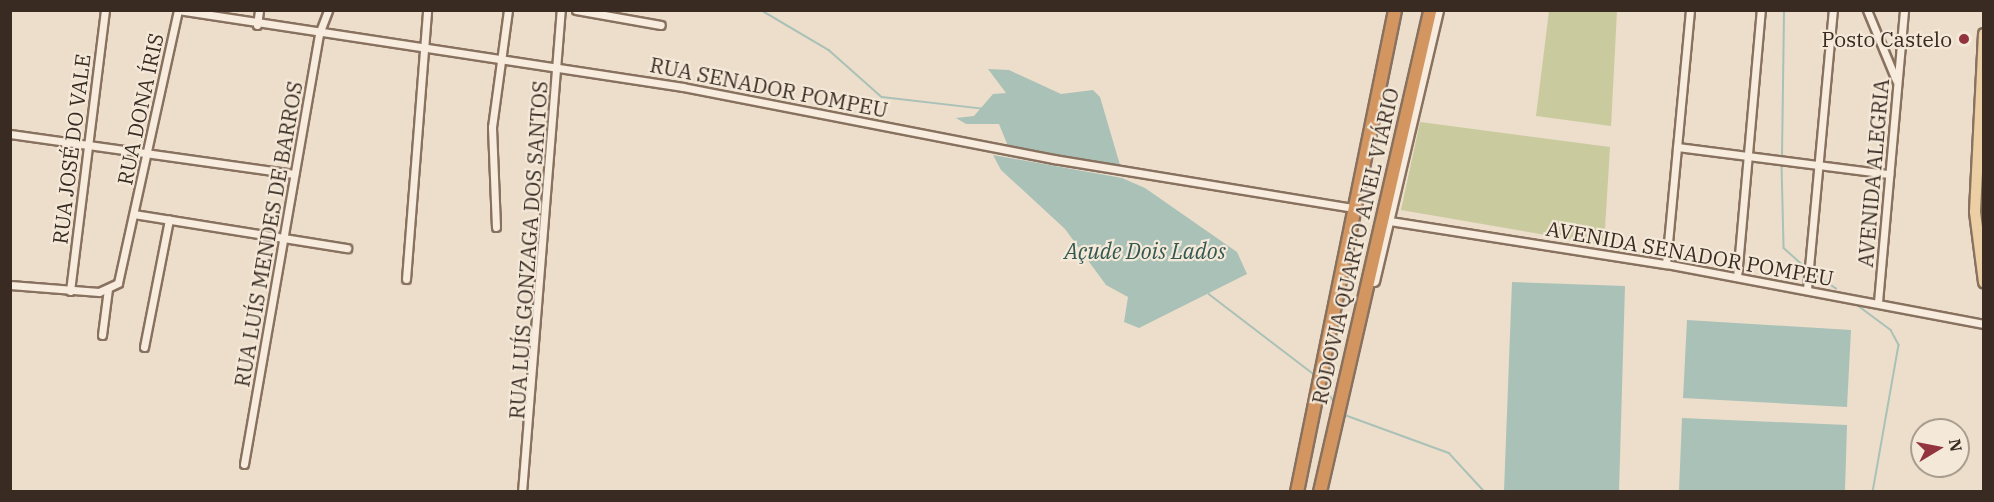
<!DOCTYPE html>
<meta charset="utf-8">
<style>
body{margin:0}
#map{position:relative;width:1994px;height:502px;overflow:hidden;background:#ecdeca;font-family:"IBM Plex Serif",serif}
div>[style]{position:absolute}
.green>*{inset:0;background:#c9ca9e}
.water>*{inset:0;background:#aac1b8}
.stream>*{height:1.5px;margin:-0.75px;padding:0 0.75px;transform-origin:0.75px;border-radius:0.75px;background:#aac1b8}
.roads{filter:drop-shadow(2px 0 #88715f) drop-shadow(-2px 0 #88715f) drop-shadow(0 2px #88715f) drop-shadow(0 -2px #88715f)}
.street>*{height:7px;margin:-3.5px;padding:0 3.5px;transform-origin:3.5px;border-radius:3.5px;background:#f7ecdd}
.secondary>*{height:9px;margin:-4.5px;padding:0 4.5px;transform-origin:4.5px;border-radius:4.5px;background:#f7ecdd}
.primary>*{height:10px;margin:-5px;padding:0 5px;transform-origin:5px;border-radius:5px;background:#eccfa5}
.highway>*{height:12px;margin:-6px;padding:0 6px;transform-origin:6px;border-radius:6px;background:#d49661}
.dots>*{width:16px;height:16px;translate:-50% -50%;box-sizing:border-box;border:3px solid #f4e9d9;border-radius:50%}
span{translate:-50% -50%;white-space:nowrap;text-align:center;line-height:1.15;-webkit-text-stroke:4.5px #f4e9d9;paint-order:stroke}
.poi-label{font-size:21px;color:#392b22}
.right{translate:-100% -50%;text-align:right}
.street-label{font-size:21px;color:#392b22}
.water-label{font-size:22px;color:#325851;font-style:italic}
.frame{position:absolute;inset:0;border:12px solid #392b22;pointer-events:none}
.north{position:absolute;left:1910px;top:418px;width:60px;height:60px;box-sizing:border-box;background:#f4e9d9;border:2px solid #a99d90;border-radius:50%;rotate:80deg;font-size:16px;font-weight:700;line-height:24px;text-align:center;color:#392b22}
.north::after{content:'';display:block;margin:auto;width:21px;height:27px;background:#93333d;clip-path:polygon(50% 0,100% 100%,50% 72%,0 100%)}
</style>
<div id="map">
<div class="green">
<i style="clip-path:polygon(1549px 11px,1617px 11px,1611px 126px,1536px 116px)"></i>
<i style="clip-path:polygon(1420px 122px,1610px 147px,1604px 245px,1401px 210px)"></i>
</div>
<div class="water">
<i style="clip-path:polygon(988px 69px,1009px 70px,1061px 94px,1093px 90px,1100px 97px,1120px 165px,1008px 146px,999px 124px,966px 124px,956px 118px,974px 116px,993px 94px,1006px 93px)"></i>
<i style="clip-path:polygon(993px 155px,1122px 178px,1145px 188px,1237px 252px,1247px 274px,1139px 328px,1124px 322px,1128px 297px,1106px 285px,1065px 229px,1001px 170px)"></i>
<i style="clip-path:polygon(1512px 282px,1625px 286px,1619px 491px,1504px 491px)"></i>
<i style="clip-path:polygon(1687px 320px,1851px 330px,1847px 407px,1683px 398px)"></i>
<i style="clip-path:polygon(1682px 418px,1847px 425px,1845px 491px,1679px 491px)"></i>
</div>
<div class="stream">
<i style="left:761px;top:10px;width:79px;rotate:30.5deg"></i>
<i style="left:829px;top:50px;width:71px;rotate:41.6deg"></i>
<i style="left:882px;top:97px;width:105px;rotate:6.6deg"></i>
<i style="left:1782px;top:156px;width:146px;rotate:-89.2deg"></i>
<i style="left:1782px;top:164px;width:84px;rotate:88.6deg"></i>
<i style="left:1784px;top:248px;width:28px;rotate:42deg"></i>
<i style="left:1811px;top:272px;width:30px;rotate:33deg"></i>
<i style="left:1209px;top:294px;width:133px;rotate:37.4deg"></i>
<i style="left:1856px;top:304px;width:44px;rotate:36.6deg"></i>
<i style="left:1891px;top:330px;width:17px;rotate:62deg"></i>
<i style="left:1899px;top:345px;width:149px;rotate:100deg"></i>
<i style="left:1327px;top:391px;width:11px;rotate:56deg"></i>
<i style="left:1345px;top:415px;width:111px;rotate:20.1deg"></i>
<i style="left:1449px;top:453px;width:53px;rotate:47.3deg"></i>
</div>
<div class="roads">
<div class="street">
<i style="left:178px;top:10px;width:511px;rotate:8.67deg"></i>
<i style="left:683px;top:87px;width:378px;rotate:11deg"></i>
<i style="left:1054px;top:159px;width:302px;rotate:9.3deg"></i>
<i style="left:576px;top:10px;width:86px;rotate:10deg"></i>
<i style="left:1867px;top:10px;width:76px;rotate:67.5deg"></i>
<i style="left:257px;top:25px;width:15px;rotate:-82deg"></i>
<i style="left:10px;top:134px;width:287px;rotate:8deg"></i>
<i style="left:1677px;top:147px;width:214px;rotate:7.3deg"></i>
<i style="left:134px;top:214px;width:216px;rotate:9.1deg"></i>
<i style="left:1390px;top:221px;width:279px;rotate:8.9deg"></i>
<i style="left:1666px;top:264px;width:324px;rotate:10.7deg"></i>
<i style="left:496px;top:227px;width:100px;rotate:-92.3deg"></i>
<i style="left:492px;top:127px;width:118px;rotate:-82.2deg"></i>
<i style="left:1666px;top:264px;width:255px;rotate:-84.6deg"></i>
<i style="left:1737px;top:277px;width:268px;rotate:-84.9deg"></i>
<i style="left:406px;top:279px;width:270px;rotate:-85.5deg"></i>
<i style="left:10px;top:285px;width:89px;rotate:4.5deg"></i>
<i style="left:99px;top:292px;width:21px;rotate:-25deg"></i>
<i style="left:118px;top:283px;width:280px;rotate:-77.6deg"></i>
<i style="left:1807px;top:289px;width:280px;rotate:-84.7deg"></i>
<i style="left:70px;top:291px;width:283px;rotate:-82.9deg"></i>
<i style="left:1878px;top:302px;width:293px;rotate:-84.9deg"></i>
<i style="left:102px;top:335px;width:46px;rotate:-82.6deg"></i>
<i style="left:144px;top:347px;width:130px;rotate:-78.9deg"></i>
<i style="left:244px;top:464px;width:436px;rotate:-80.1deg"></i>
<i style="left:319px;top:34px;width:26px;rotate:-69deg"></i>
<i style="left:522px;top:492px;width:484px;rotate:-85.4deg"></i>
</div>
<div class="secondary">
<i style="left:1374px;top:281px;width:278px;rotate:-76.7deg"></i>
</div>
<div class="primary">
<i style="left:1984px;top:34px;width:178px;rotate:92.9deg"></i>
<i style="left:1975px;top:212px;width:71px;rotate:82.7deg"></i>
</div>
<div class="highway">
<i style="left:1297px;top:492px;width:492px;rotate:-78.5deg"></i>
<i style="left:1320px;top:492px;width:494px;rotate:-77.1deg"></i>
</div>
</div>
<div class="dots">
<i style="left:1964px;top:39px;background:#93333d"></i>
</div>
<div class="poi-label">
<span class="right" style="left:1952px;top:39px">Posto Castelo</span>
</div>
<div class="street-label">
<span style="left:769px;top:87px;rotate:11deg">RUA SENADOR POMPEU</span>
<span style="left:140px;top:109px;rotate:-78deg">RUA DONA ÍRIS</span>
<span style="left:71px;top:149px;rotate:-83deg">RUA JOSÉ DO VALE</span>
<span style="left:1873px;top:173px;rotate:-85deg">AVENIDA ALEGRIA</span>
<span style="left:268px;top:234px;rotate:-80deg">RUA LUÍS MENDES DE BARROS</span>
<span style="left:1355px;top:246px;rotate:-77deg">RODOVIA QUARTO ANEL VIÁRIO</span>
<span style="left:528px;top:250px;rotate:-86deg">RUA LUÍS GONZAGA DOS SANTOS</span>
<span style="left:1690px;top:253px;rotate:10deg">AVENIDA SENADOR POMPEU</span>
</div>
<div class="water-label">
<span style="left:1145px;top:251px">Açude Dois Lados</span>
</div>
<div class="frame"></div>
<div class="north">N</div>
</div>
